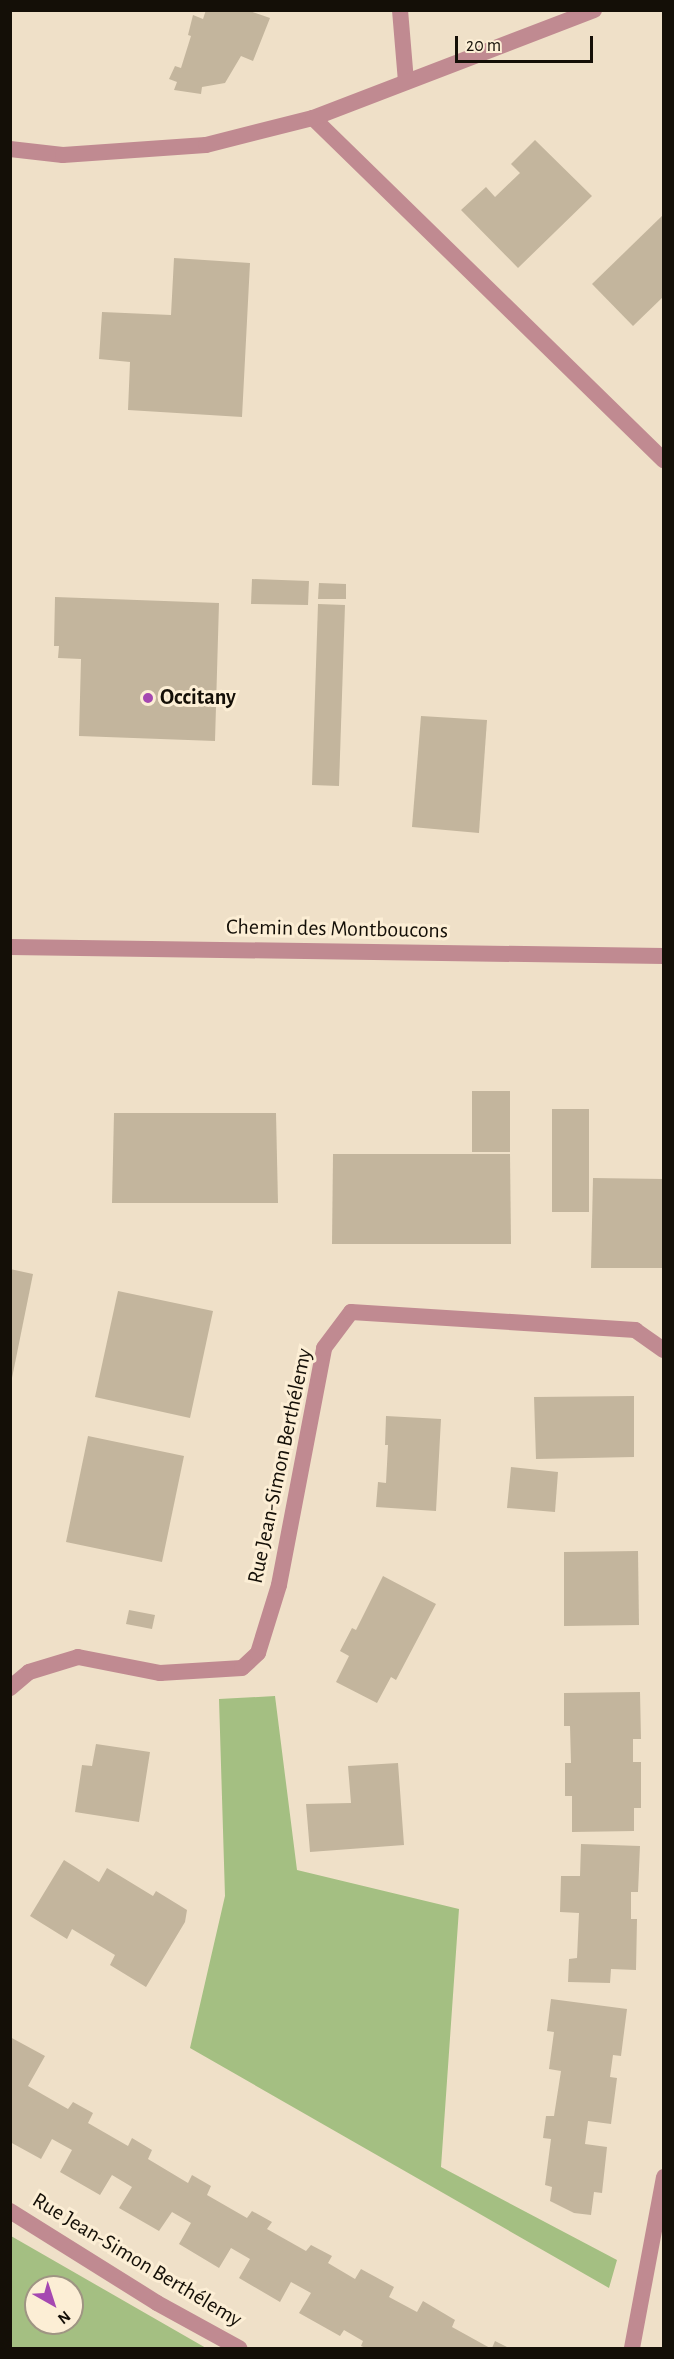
<!DOCTYPE html>
<meta charset="utf-8">
<style>
body{margin:0}
#map{position:relative;width:674px;height:2359px;overflow:hidden;background:#efe0c8;font-family:"Alegreya Sans",sans-serif}
div>[style]{position:absolute}
.green>*{inset:0;background:#a4bf82}
.building>*{inset:0;background:#c3b59d}
.service>*{height:16px;margin:-8px;padding:0 8px;transform-origin:8px;border-radius:8px;background:#c08a91}
.minor>*{height:16px;margin:-8px;padding:0 8px;transform-origin:8px;border-radius:8px;background:#c08a91}
.dots>*{width:16px;height:16px;translate:-50% -50%;box-sizing:border-box;border:3px solid #fceed5;border-radius:50%}
span{translate:-50% -50%;white-space:nowrap;text-align:center;line-height:1.15;-webkit-text-stroke:6px #fceed5;paint-order:stroke}
.poi-label{font-size:22px;color:#140f07;font-weight:700}
.left{translate:0 -50%;text-align:left}
.street-label{font-size:22px;color:#140f07}
.frame{position:absolute;inset:0;border:12px solid #140f07;pointer-events:none}
.north{position:absolute;left:24px;top:2275px;width:60px;height:60px;box-sizing:border-box;background:#fceed5;border:2px solid #9f9583;border-radius:50%;rotate:141deg;font-size:16px;font-weight:700;line-height:24px;text-align:center;color:#140f07}
.north::after{content:'';display:block;margin:auto;width:21px;height:27px;background:#a548b1;clip-path:polygon(50% 0,100% 100%,50% 72%,0 100%)}
.scale{position:absolute;left:455px;top:36px;width:138px;height:27px;box-sizing:border-box;border:3px solid #140f07;border-top:0;padding-left:8px;font-size:18px;line-height:21px;white-space:nowrap;color:#140f07;-webkit-text-stroke:4px #fceed5;paint-order:stroke}
</style>
<div id="map">
<div class="green">
<i style="clip-path:polygon(275px 1696px,297px 1870px,459px 1909px,441px 2167px,617px 2260px,609px 2288px,190px 2048px,225px 1896px,219px 1699px)"></i>
<i style="clip-path:polygon(evenodd,11px 2236px,206px 2348px,11px 2348px,11px 2236px,36px 2287px,72px 2287px,72px 2323px,36px 2323px,36px 2287px)"></i>
</div>
<div class="building">
<i style="clip-path:polygon(206px 10px,247px 10px,270px 18px,253px 61px,241px 56px,225px 83px,202px 87px,201px 94px,174px 90px,177px 82px,169px 79px,175px 66px,181px 68px,191px 36px,188px 35px,193px 15px,203px 19px)"></i>
<i style="clip-path:polygon(535px 140px,592px 196px,518px 268px,461px 210px,486px 187px,495px 197px,520px 173px,511px 164px)"></i>
<i style="clip-path:polygon(664px 214px,664px 296px,633px 326px,592px 284px)"></i>
<i style="clip-path:polygon(174px 258px,250px 263px,242px 417px,128px 410px,130px 362px,99px 359px,102px 312px,171px 315px)"></i>
<i style="clip-path:polygon(252px 579px,309px 581px,308px 605px,251px 604px)"></i>
<i style="clip-path:polygon(319px 583px,346px 584px,346px 599px,318px 599px)"></i>
<i style="clip-path:polygon(55px 597px,219px 603px,215px 741px,79px 736px,81px 659px,58px 658px,59px 646px,54px 646px)"></i>
<i style="clip-path:polygon(318px 604px,345px 605px,339px 786px,312px 785px)"></i>
<i style="clip-path:polygon(421px 716px,487px 720px,479px 833px,412px 827px)"></i>
<i style="clip-path:polygon(472px 1091px,510px 1091px,510px 1152px,472px 1152px)"></i>
<i style="clip-path:polygon(552px 1109px,589px 1109px,589px 1212px,552px 1212px)"></i>
<i style="clip-path:polygon(114px 1113px,276px 1113px,278px 1203px,112px 1203px)"></i>
<i style="clip-path:polygon(333px 1154px,510px 1154px,511px 1244px,332px 1244px)"></i>
<i style="clip-path:polygon(593px 1178px,664px 1179px,664px 1268px,591px 1268px)"></i>
<i style="clip-path:polygon(10px 1269px,33px 1274px,12px 1378px,10px 1378px)"></i>
<i style="clip-path:polygon(118px 1291px,213px 1311px,190px 1418px,95px 1397px)"></i>
<i style="clip-path:polygon(634px 1396px,634px 1457px,536px 1459px,534px 1397px)"></i>
<i style="clip-path:polygon(386px 1416px,441px 1419px,436px 1511px,376px 1507px,378px 1482px,386px 1483px,388px 1445px,385px 1445px)"></i>
<i style="clip-path:polygon(88px 1436px,184px 1456px,162px 1562px,66px 1542px)"></i>
<i style="clip-path:polygon(511px 1467px,558px 1472px,555px 1512px,507px 1508px)"></i>
<i style="clip-path:polygon(638px 1551px,639px 1625px,564px 1626px,564px 1552px)"></i>
<i style="clip-path:polygon(383px 1576px,436px 1604px,396px 1680px,391px 1677px,377px 1703px,336px 1682px,349px 1656px,340px 1651px,352px 1628px,356px 1630px)"></i>
<i style="clip-path:polygon(129px 1610px,155px 1615px,152px 1629px,126px 1624px)"></i>
<i style="clip-path:polygon(640px 1692px,641px 1739px,633px 1739px,633px 1762px,641px 1762px,641px 1808px,634px 1808px,634px 1831px,572px 1832px,572px 1796px,565px 1796px,565px 1763px,571px 1763px,570px 1726px,564px 1726px,564px 1693px)"></i>
<i style="clip-path:polygon(96px 1744px,150px 1752px,139px 1822px,75px 1812px,82px 1765px,92px 1766px)"></i>
<i style="clip-path:polygon(398px 1763px,404px 1845px,310px 1852px,306px 1804px,351px 1803px,348px 1766px)"></i>
<i style="clip-path:polygon(581px 1844px,640px 1846px,638px 1892px,631px 1892px,631px 1919px,637px 1919px,636px 1970px,611px 1969px,610px 1983px,568px 1982px,569px 1959px,577px 1958px,579px 1913px,560px 1912px,561px 1876px,580px 1876px)"></i>
<i style="clip-path:polygon(64px 1860px,99px 1882px,107px 1868px,153px 1896px,156px 1891px,187px 1910px,185px 1922px,146px 1987px,110px 1965px,115px 1955px,72px 1929px,67px 1939px,30px 1916px)"></i>
<i style="clip-path:polygon(551px 1999px,627px 2009px,621px 2056px,613px 2055px,610px 2077px,617px 2078px,611px 2124px,588px 2121px,585px 2144px,607px 2147px,602px 2193px,594px 2192px,591px 2215px,574px 2213px,550px 2201px,552px 2187px,545px 2185px,551px 2139px,543px 2138px,546px 2116px,554px 2116px,561px 2071px,549px 2069px,554px 2032px,547px 2031px)"></i>
<i style="clip-path:polygon(10px 2037px,45px 2056px,28px 2086px,68px 2109px,73px 2102px,93px 2113px,88px 2123px,128px 2146px,132px 2138px,152px 2150px,148px 2159px,188px 2183px,192px 2175px,211px 2186px,207px 2195px,247px 2218px,252px 2211px,272px 2222px,267px 2229px,306px 2251px,311px 2245px,332px 2256px,328px 2263px,355px 2279px,361px 2269px,394px 2287px,389px 2297px,417px 2312px,423px 2301px,455px 2320px,452px 2327px,490px 2348px,366px 2348px,361px 2346px,363px 2341px,344px 2330px,340px 2336px,299px 2313px,311px 2293px,291px 2282px,280px 2302px,239px 2278px,250px 2259px,231px 2248px,219px 2268px,179px 2244px,191px 2223px,172px 2212px,159px 2231px,119px 2208px,132px 2187px,112px 2175px,100px 2195px,60px 2172px,72px 2150px,52px 2139px,41px 2159px,10px 2142px)"></i>
<i style="clip-path:polygon(495px 2341px,509px 2348px,492px 2348px)"></i>
</div>
<div class="service">
<i style="left:400px;top:10px;width:72px;rotate:85.2deg"></i>
<i style="left:313px;top:118px;width:490px;rotate:44.3deg"></i>
</div>
<div class="minor">
<i style="left:10px;top:149px;width:53px;rotate:6.5deg"></i>
<i style="left:63px;top:155px;width:143px;rotate:-4deg"></i>
<i style="left:206px;top:145px;width:110px;rotate:-14.2deg"></i>
<i style="left:313px;top:118px;width:301px;rotate:-21deg"></i>
<i style="left:10px;top:947px;width:654px;rotate:0.79deg"></i>
<i style="left:10px;top:1688px;width:25px;rotate:-40deg"></i>
<i style="left:29px;top:1672px;width:51px;rotate:-17deg"></i>
<i style="left:78px;top:1657px;width:84px;rotate:11deg"></i>
<i style="left:160px;top:1673px;width:82px;rotate:-3.5deg"></i>
<i style="left:242px;top:1668px;width:22px;rotate:-43deg"></i>
<i style="left:258px;top:1653px;width:71px;rotate:-72.8deg"></i>
<i style="left:279px;top:1585px;width:241px;rotate:-79.2deg"></i>
<i style="left:324px;top:1348px;width:45px;rotate:-53.1deg"></i>
<i style="left:351px;top:1312px;width:285px;rotate:3.6deg"></i>
<i style="left:635px;top:1330px;width:35px;rotate:35deg"></i>
<i style="left:10px;top:2211px;width:173px;rotate:32deg"></i>
<i style="left:157px;top:2303px;width:94px;rotate:28.8deg"></i>
<i style="left:632px;top:2348px;width:174px;rotate:-79.4deg"></i>
</div>
<div class="dots">
<i style="left:148px;top:698px;background:#a548b1"></i>
</div>
<div class="poi-label">
<span class="left" style="left:160px;top:698px">Occitany</span>
</div>
<div class="street-label">
<span style="left:337px;top:929px;rotate:1deg">Chemin des Montboucons</span>
<span style="left:280px;top:1466px;rotate:-78deg">Rue Jean-Simon Berthélemy</span>
<span style="left:137px;top:2260px;rotate:31deg">Rue Jean-Simon Berthélemy</span>
</div>
<div class="frame"></div>
<div class="north">N</div>
<div class="scale">20 m</div>
</div>
